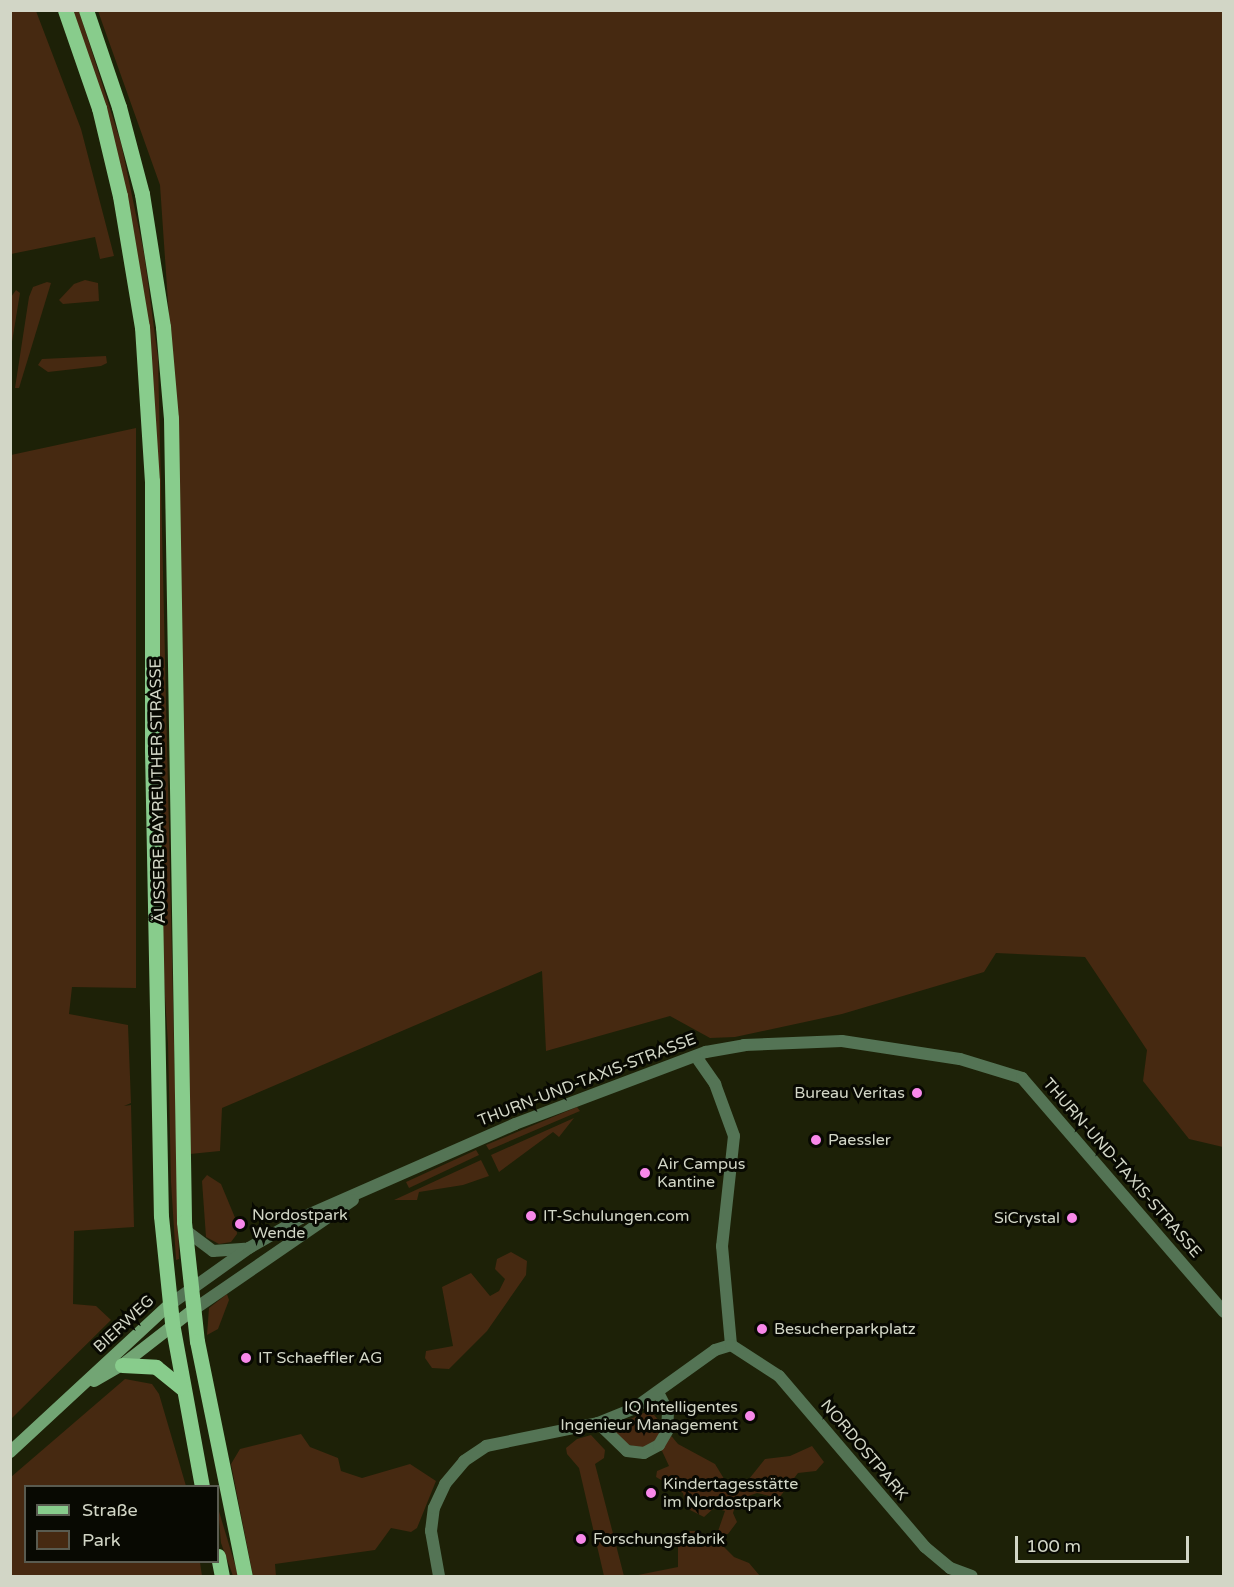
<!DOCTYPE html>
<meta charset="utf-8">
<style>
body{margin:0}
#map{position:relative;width:1234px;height:1587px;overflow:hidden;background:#1d2107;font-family:"Varela Round",sans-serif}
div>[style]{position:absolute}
.green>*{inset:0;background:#462911}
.street>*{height:12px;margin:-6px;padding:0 6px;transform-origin:6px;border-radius:6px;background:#547455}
.secondary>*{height:12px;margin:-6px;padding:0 6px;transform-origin:6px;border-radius:6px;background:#72a574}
.primary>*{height:15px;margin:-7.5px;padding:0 7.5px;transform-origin:7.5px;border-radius:7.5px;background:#88cc8c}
.dots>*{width:16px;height:16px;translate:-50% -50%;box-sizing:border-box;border:3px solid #080902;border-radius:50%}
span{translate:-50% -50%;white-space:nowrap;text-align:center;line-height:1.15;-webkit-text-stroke:6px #080902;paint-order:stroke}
.street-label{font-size:16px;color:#d2d6c6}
.poi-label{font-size:16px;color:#d2d6c6}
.right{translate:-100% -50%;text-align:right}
.left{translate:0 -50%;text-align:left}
.frame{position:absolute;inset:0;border:12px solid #d2d6c6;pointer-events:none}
.legend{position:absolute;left:24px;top:1485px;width:195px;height:78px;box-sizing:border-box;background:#080902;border:2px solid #595b50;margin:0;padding:8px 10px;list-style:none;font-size:18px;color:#d2d6c6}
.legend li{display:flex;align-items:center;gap:12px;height:30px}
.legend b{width:30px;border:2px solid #595b50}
.scale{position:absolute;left:1015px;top:1536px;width:174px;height:27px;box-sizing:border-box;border:3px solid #d2d6c6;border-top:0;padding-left:8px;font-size:18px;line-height:21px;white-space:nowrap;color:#d2d6c6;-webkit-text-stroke:4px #080902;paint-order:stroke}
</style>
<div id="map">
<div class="green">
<i style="clip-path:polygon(10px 11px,36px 11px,81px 129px,114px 256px,100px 259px,95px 237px,11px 254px)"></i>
<i style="clip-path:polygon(72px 11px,79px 11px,121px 143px,144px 253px,158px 358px,179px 1259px,176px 1260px,171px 1182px,168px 1044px,162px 949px,150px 346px)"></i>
<i style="clip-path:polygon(98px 11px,1223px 11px,1223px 1147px,1189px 1139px,1143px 1081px,1147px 1050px,1085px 957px,996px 953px,984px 972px,842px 1014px,735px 1037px,710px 1038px,670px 1016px,546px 1051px,542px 971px,222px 1108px,220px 1151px,190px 1154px,176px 419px,160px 185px)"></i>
<i style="clip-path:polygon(85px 280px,98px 283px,99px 301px,63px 304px,59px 300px,74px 284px)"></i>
<i style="clip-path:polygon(47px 282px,51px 283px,19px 388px,15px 388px,29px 297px,33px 287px)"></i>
<i style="clip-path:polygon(16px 290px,20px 293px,11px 348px,11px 297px)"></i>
<i style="clip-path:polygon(106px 356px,107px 363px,101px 366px,48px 372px,38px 365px,42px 359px)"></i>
<i style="clip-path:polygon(136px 428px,136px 988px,72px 987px,69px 1014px,128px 1025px,131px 1103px,124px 1106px,131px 1105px,134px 1227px,74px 1231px,73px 1304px,96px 1306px,111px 1320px,11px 1419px,11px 455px)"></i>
<i style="clip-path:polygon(577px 1107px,580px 1111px,489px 1150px,486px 1145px)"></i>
<i style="clip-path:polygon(574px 1118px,559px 1137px,553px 1132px,499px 1172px,491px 1155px)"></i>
<i style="clip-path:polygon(476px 1150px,479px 1155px,409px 1188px,406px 1182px)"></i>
<i style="clip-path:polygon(481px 1160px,489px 1176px,463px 1185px,419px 1192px,417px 1200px,394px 1200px)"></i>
<i style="clip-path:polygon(207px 1175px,221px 1184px,236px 1220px,237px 1234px,231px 1242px,219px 1244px,206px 1237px,202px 1181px)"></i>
<i style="clip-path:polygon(511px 1252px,527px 1261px,526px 1275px,487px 1331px,449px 1369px,432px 1368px,425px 1358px,426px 1351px,453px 1346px,442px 1287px,471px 1273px,490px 1296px,499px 1291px,505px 1279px,495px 1269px,497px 1259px)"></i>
<i style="clip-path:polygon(227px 1294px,229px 1300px,218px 1329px,207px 1335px,209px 1308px)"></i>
<i style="clip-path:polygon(125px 1379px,152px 1384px,159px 1394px,186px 1486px,26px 1486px,26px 1562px,200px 1562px,202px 1576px,11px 1576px,11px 1477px)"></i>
<i style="clip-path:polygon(650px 1410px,678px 1444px,715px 1464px,726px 1482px,745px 1484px,765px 1459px,790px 1456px,812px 1446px,824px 1462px,816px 1471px,798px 1473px,779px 1498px,757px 1493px,737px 1500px,733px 1513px,737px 1522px,728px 1534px,717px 1534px,725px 1511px,714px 1508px,704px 1517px,686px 1508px,683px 1493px,656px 1477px,657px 1471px,669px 1466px,662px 1451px,622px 1444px,607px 1430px)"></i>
<i style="clip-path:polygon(301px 1434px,310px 1447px,338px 1458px,341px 1471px,362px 1478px,410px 1464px,436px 1481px,417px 1528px,411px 1532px,391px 1528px,375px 1550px,275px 1564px,276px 1576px,253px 1576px,231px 1464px,240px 1449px)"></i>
<i style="clip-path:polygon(591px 1435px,605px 1450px,604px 1458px,595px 1464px,624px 1576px,604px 1576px,579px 1468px,567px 1454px,566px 1448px,577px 1439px)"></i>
<i style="clip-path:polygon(218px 1508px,236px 1568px,238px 1576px,233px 1576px,221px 1543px)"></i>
<i style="clip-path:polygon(690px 1531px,700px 1531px,705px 1539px,714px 1537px,734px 1557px,749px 1563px,760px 1576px,633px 1576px,678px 1567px,678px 1540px)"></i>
</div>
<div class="street">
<i style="left:697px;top:1058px;width:32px;rotate:55deg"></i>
<i style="left:715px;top:1084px;width:55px;rotate:69.9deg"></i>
<i style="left:734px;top:1136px;width:111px;rotate:96.2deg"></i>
<i style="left:722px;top:1246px;width:99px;rotate:84.8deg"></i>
<i style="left:185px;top:1230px;width:35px;rotate:37deg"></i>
<i style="left:213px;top:1251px;width:32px;rotate:-4deg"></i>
<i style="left:169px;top:1305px;width:98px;rotate:-35.5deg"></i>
<i style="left:249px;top:1248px;width:60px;rotate:-30deg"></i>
<i style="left:301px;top:1218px;width:234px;rotate:-23.7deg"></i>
<i style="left:515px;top:1124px;width:204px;rotate:-20.7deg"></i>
<i style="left:706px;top:1052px;width:39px;rotate:-10deg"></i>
<i style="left:744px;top:1045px;width:98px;rotate:-2.3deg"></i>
<i style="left:842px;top:1041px;width:119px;rotate:8.7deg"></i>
<i style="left:960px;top:1059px;width:65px;rotate:17deg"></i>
<i style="left:1022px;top:1078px;width:309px;rotate:49.2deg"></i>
<i style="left:193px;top:1310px;width:194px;rotate:-34.5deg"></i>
<i style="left:598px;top:1423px;width:40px;rotate:44deg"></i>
<i style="left:627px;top:1451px;width:17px;rotate:7deg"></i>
<i style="left:644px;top:1453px;width:17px;rotate:-28deg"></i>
<i style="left:659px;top:1445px;width:16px;rotate:-60deg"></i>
<i style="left:667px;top:1431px;width:19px;rotate:-87deg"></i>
<i style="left:668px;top:1412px;width:22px;rotate:-117deg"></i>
<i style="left:439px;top:1576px;width:46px;rotate:-100.1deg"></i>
<i style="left:431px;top:1531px;width:23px;rotate:-83deg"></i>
<i style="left:434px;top:1508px;width:26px;rotate:-65deg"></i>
<i style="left:445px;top:1484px;width:30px;rotate:-50deg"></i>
<i style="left:464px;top:1461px;width:27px;rotate:-34deg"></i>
<i style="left:486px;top:1446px;width:114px;rotate:-11.6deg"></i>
<i style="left:598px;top:1423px;width:38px;rotate:-22deg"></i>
<i style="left:633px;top:1409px;width:101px;rotate:-35.7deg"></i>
<i style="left:715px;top:1350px;width:17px;rotate:-17deg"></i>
<i style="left:731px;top:1345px;width:57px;rotate:32.9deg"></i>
<i style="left:779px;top:1376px;width:225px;rotate:49.5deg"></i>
<i style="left:925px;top:1547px;width:33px;rotate:40deg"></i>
<i style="left:950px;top:1568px;width:23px;rotate:20deg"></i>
</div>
<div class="secondary">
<i style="left:94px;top:1381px;width:32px;rotate:-30deg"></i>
<i style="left:122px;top:1365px;width:90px;rotate:-37.8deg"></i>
<i style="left:10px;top:1452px;width:217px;rotate:-42.8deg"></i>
</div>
<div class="primary">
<i style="left:65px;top:10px;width:104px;rotate:70.9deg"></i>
<i style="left:99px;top:108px;width:90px;rotate:76.6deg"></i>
<i style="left:120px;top:196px;width:133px;rotate:80.5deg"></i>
<i style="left:142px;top:327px;width:154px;rotate:86.3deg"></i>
<i style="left:152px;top:481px;width:269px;rotate:90deg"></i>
<i style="left:152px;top:750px;width:466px;rotate:88.9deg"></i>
<i style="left:161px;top:1216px;width:108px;rotate:84.1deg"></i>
<i style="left:172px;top:1323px;width:166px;rotate:79.6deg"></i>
<i style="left:86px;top:10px;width:102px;rotate:71.2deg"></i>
<i style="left:119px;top:107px;width:90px;rotate:75.2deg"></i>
<i style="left:142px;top:194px;width:135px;rotate:81deg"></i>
<i style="left:163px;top:327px;width:91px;rotate:85deg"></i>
<i style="left:171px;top:418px;width:804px;rotate:89.07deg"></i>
<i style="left:184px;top:1222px;width:120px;rotate:83.8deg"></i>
<i style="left:197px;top:1341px;width:240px;rotate:78.5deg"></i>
<i style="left:122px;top:1365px;width:34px;rotate:3deg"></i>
<i style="left:156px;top:1367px;width:33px;rotate:39deg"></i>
<i style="left:218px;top:1556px;width:20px;rotate:79deg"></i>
</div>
<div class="dots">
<i style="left:917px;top:1093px;background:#f888ea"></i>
<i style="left:816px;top:1140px;background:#f888ea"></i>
<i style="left:645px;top:1173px;background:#f888ea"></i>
<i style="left:531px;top:1216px;background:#f888ea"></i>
<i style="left:1072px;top:1218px;background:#f888ea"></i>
<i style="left:240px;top:1224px;background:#f888ea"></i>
<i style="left:762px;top:1329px;background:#f888ea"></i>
<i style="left:246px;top:1358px;background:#f888ea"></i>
<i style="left:750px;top:1416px;background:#f888ea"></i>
<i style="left:651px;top:1493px;background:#f888ea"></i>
<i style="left:581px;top:1539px;background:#f888ea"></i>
</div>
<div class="street-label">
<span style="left:158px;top:791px;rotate:-91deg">ÄUSSERE BAYREUTHER STRASSE</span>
<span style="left:587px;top:1080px;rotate:-21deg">THURN-UND-TAXIS-STRASSE</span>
<span style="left:1122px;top:1168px;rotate:49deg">THURN-UND-TAXIS-STRASSE</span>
<span style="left:124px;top:1324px;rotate:-43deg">BIERWEG</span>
<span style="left:864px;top:1450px;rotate:50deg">NORDOSTPARK</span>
</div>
<div class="poi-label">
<span class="right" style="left:905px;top:1093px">Bureau Veritas</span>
<span class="left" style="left:828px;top:1140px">Paessler</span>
<span class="left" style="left:657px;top:1173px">Air Campus<br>Kantine</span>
<span class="left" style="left:252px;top:1224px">Nordostpark<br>Wende</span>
<span class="left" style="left:543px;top:1216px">IT-Schulungen.com</span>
<span class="right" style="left:1060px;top:1218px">SiCrystal</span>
<span class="left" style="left:774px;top:1329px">Besucherparkplatz</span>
<span class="left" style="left:258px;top:1358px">IT Schaeffler AG</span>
<span class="right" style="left:738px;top:1416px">IQ Intelligentes<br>Ingenieur Management</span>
<span class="left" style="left:663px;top:1493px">Kindertagesstätte<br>im Nordostpark</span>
<span class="left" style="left:593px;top:1539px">Forschungsfabrik</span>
</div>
<div class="frame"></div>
<ul class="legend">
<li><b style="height:8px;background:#88cc8c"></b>Straße</li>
<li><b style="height:16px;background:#462911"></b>Park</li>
</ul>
<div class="scale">100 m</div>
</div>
